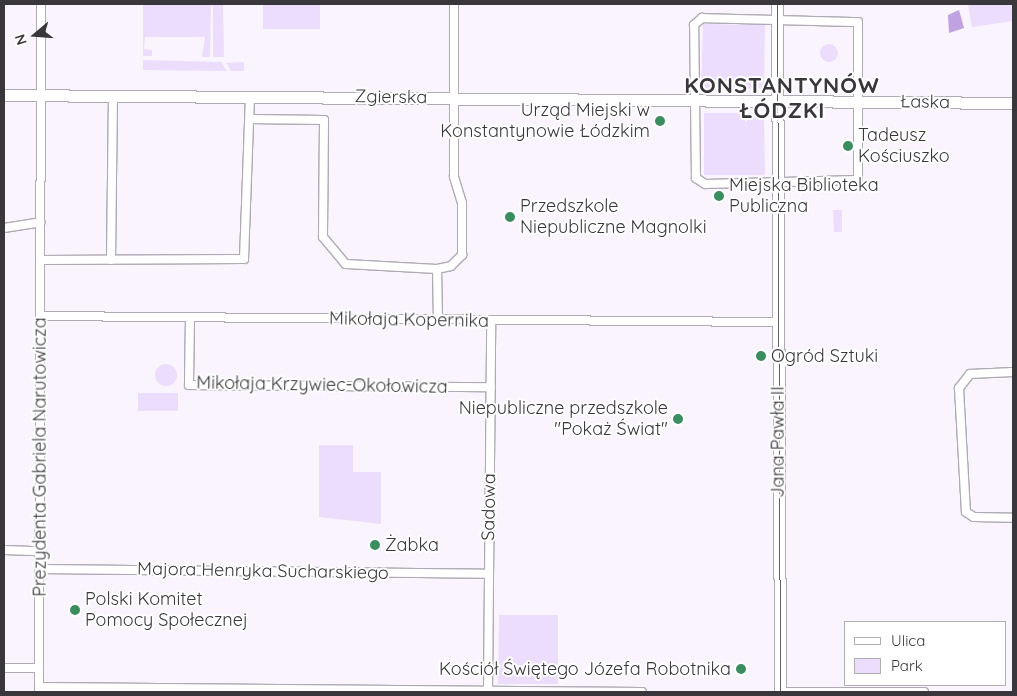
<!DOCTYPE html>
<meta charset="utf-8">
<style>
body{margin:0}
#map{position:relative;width:1017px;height:696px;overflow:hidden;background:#f9f4fe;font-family:Quicksand,sans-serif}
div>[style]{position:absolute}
.green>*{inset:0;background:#ecddfd}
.round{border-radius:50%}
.water>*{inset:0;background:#c1a2e1}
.roads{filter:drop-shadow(1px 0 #afaab5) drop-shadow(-1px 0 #afaab5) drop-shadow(0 1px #afaab5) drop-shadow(0 -1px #afaab5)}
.minor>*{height:8px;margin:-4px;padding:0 4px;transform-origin:4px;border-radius:4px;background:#fff}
.secondary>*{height:11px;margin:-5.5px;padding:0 5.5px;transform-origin:5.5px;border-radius:5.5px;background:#fff}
.tram>*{height:1px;margin:-0.5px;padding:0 0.5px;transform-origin:0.5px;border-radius:0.5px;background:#636065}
.dots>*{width:14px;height:14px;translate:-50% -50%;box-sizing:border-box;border:2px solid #fff;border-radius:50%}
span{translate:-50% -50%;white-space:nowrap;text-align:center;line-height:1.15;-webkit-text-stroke:4px #fff;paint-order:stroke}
.street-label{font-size:18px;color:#39373b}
.poi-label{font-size:18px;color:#39373b}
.right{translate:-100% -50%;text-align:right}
.left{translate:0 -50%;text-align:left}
.district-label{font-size:22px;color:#39373b;font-weight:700;letter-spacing:1px}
.frame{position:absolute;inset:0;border:5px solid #39373b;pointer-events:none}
.legend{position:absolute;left:844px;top:621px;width:162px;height:65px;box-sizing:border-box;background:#fff;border:1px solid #b0afb1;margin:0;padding:6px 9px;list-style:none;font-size:15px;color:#39373b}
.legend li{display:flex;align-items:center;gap:10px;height:25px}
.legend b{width:25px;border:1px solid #b0afb1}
.north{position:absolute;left:10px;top:10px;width:50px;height:50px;-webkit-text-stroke:4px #fff;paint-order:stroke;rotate:252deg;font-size:14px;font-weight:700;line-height:20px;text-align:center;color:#39373b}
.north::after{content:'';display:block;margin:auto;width:18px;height:22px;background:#39373b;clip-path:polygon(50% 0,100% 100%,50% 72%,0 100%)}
</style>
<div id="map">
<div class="green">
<i style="clip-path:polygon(143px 4px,211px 4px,210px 57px,202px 57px,205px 37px,145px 37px,144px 49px,152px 50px,152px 56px,143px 56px)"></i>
<i style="clip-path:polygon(213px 4px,223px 4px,224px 57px,213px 57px)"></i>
<i style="clip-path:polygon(263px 4px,320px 4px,320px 29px,263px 29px)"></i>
<i style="clip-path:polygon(1013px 4px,1013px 21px,972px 27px,968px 5px)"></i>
<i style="clip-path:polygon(703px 24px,765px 25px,764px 88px,701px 91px)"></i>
<i class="round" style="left:820px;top:44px;width:18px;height:18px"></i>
<i style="clip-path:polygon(143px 60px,221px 62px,227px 71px,143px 70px)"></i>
<i style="clip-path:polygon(244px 62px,244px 71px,231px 71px,226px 63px)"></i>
<i style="clip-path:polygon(704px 113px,764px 113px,765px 175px,704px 175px)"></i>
<i style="clip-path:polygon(833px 210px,842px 210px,842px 232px,834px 232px)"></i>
<i class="round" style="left:155px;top:364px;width:22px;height:22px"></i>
<i style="clip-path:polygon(178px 393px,178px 411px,138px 411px,138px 393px)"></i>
<i style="clip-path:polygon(319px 445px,353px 445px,353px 472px,381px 472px,381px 524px,319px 517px)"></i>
<i style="clip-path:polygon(499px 615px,558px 615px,558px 684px,498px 684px)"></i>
</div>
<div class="water">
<i style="clip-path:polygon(959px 10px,964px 28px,949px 33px,948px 15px)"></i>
</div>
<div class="roads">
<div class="minor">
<i style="left:702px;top:18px;width:156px;rotate:1.5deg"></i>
<i style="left:858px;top:22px;width:158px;rotate:90deg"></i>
<i style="left:858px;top:180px;width:153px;rotate:178.5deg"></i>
<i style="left:705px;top:184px;width:11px;rotate:-146deg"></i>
<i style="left:696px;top:178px;width:153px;rotate:-90.7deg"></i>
<i style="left:694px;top:25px;width:11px;rotate:-41deg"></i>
<i style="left:250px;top:119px;width:74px;rotate:0.8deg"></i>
<i style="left:324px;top:120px;width:117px;rotate:90.5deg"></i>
<i style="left:323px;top:237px;width:35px;rotate:50deg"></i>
<i style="left:346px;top:264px;width:91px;rotate:3.1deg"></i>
<i style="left:4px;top:228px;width:37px;rotate:-9deg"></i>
<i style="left:41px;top:260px;width:203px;rotate:-0.3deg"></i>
<i style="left:244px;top:259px;width:163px;rotate:-87.9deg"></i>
<i style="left:111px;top:260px;width:165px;rotate:-89.3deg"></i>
<i style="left:41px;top:316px;width:736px;rotate:0.47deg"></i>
<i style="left:190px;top:318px;width:67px;rotate:90.9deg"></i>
<i style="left:189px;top:385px;width:302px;rotate:0.4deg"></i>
<i style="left:438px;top:320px;width:51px;rotate:-91.1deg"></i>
<i style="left:437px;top:269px;width:14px;rotate:-12deg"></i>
<i style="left:451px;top:266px;width:16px;rotate:-45deg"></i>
<i style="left:462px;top:255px;width:52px;rotate:-90deg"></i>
<i style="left:462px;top:203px;width:28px;rotate:-107deg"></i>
<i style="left:454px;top:176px;width:172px;rotate:-90deg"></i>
<i style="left:1013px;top:372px;width:43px;rotate:177.3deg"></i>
<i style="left:970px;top:374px;width:18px;rotate:128deg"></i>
<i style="left:959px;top:388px;width:124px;rotate:86.8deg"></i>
<i style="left:966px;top:512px;width:9px;rotate:32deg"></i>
<i style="left:974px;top:517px;width:39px;rotate:1deg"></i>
<i style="left:4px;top:550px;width:35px;rotate:2deg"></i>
<i style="left:39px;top:569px;width:449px;rotate:0.6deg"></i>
<i style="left:4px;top:668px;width:35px"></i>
<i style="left:39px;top:687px;width:603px;rotate:0.48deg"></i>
<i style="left:39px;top:692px;width:688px;rotate:-89.83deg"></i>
<i style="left:488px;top:692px;width:371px;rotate:-89.5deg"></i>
<i style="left:785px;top:692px;width:139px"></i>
</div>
<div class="secondary">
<i style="left:777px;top:4px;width:688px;rotate:89.75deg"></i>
<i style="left:4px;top:95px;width:1009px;rotate:0.45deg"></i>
</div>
</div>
<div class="tram">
<i style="left:777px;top:4px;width:688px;rotate:89.75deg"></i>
</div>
<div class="dots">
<i style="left:660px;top:121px;background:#3a8d5f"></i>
<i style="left:848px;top:146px;background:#3a8d5f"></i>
<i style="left:719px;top:196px;background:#3a8d5f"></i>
<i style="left:510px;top:217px;background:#3a8d5f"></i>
<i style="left:761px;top:356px;background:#3a8d5f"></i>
<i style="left:678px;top:419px;background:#3a8d5f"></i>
<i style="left:375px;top:545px;background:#3a8d5f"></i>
<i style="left:75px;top:610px;background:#3a8d5f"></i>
<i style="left:741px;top:669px;background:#3a8d5f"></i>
</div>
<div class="street-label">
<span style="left:391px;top:97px;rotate:1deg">Zgierska</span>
<span style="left:925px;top:102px;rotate:1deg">Łaska</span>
<span style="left:409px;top:320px;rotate:1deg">Mikołaja Kopernika</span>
<span style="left:322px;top:385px;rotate:1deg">Mikołaja Krzywiec-Okołowicza</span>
<span style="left:778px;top:442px;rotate:-90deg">Jana Pawła II</span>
<span style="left:40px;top:457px;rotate:-90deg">Prezydenta Gabriela Narutowicza</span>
<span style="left:489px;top:507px;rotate:-89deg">Sadowa</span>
<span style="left:263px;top:571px;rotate:1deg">Majora Henryka Sucharskiego</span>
</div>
<div class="poi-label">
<span class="right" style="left:650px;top:121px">Urząd Miejski w<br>Konstantynowie Łódzkim</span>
<span class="left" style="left:858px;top:146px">Tadeusz<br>Kościuszko</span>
<span class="left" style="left:729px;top:196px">Miejska Biblioteka<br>Publiczna</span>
<span class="left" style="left:520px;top:217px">Przedszkole<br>Niepubliczne Magnolki</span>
<span class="left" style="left:771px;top:356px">Ogród Sztuki</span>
<span class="right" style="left:668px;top:419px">Niepubliczne przedszkole<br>"Pokaż Świat"</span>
<span class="left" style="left:385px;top:545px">Żabka</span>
<span class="left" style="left:85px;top:610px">Polski Komitet<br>Pomocy Społecznej</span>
<span class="right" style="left:731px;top:669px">Kościół Świętego Józefa Robotnika</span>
</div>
<div class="district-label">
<span style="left:782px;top:98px">KONSTANTYNÓW<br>ŁÓDZKI</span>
</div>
<div class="frame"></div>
<ul class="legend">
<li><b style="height:6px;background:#fff"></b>Ulica</li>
<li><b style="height:14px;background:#ecddfd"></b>Park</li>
</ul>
<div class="north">N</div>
</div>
